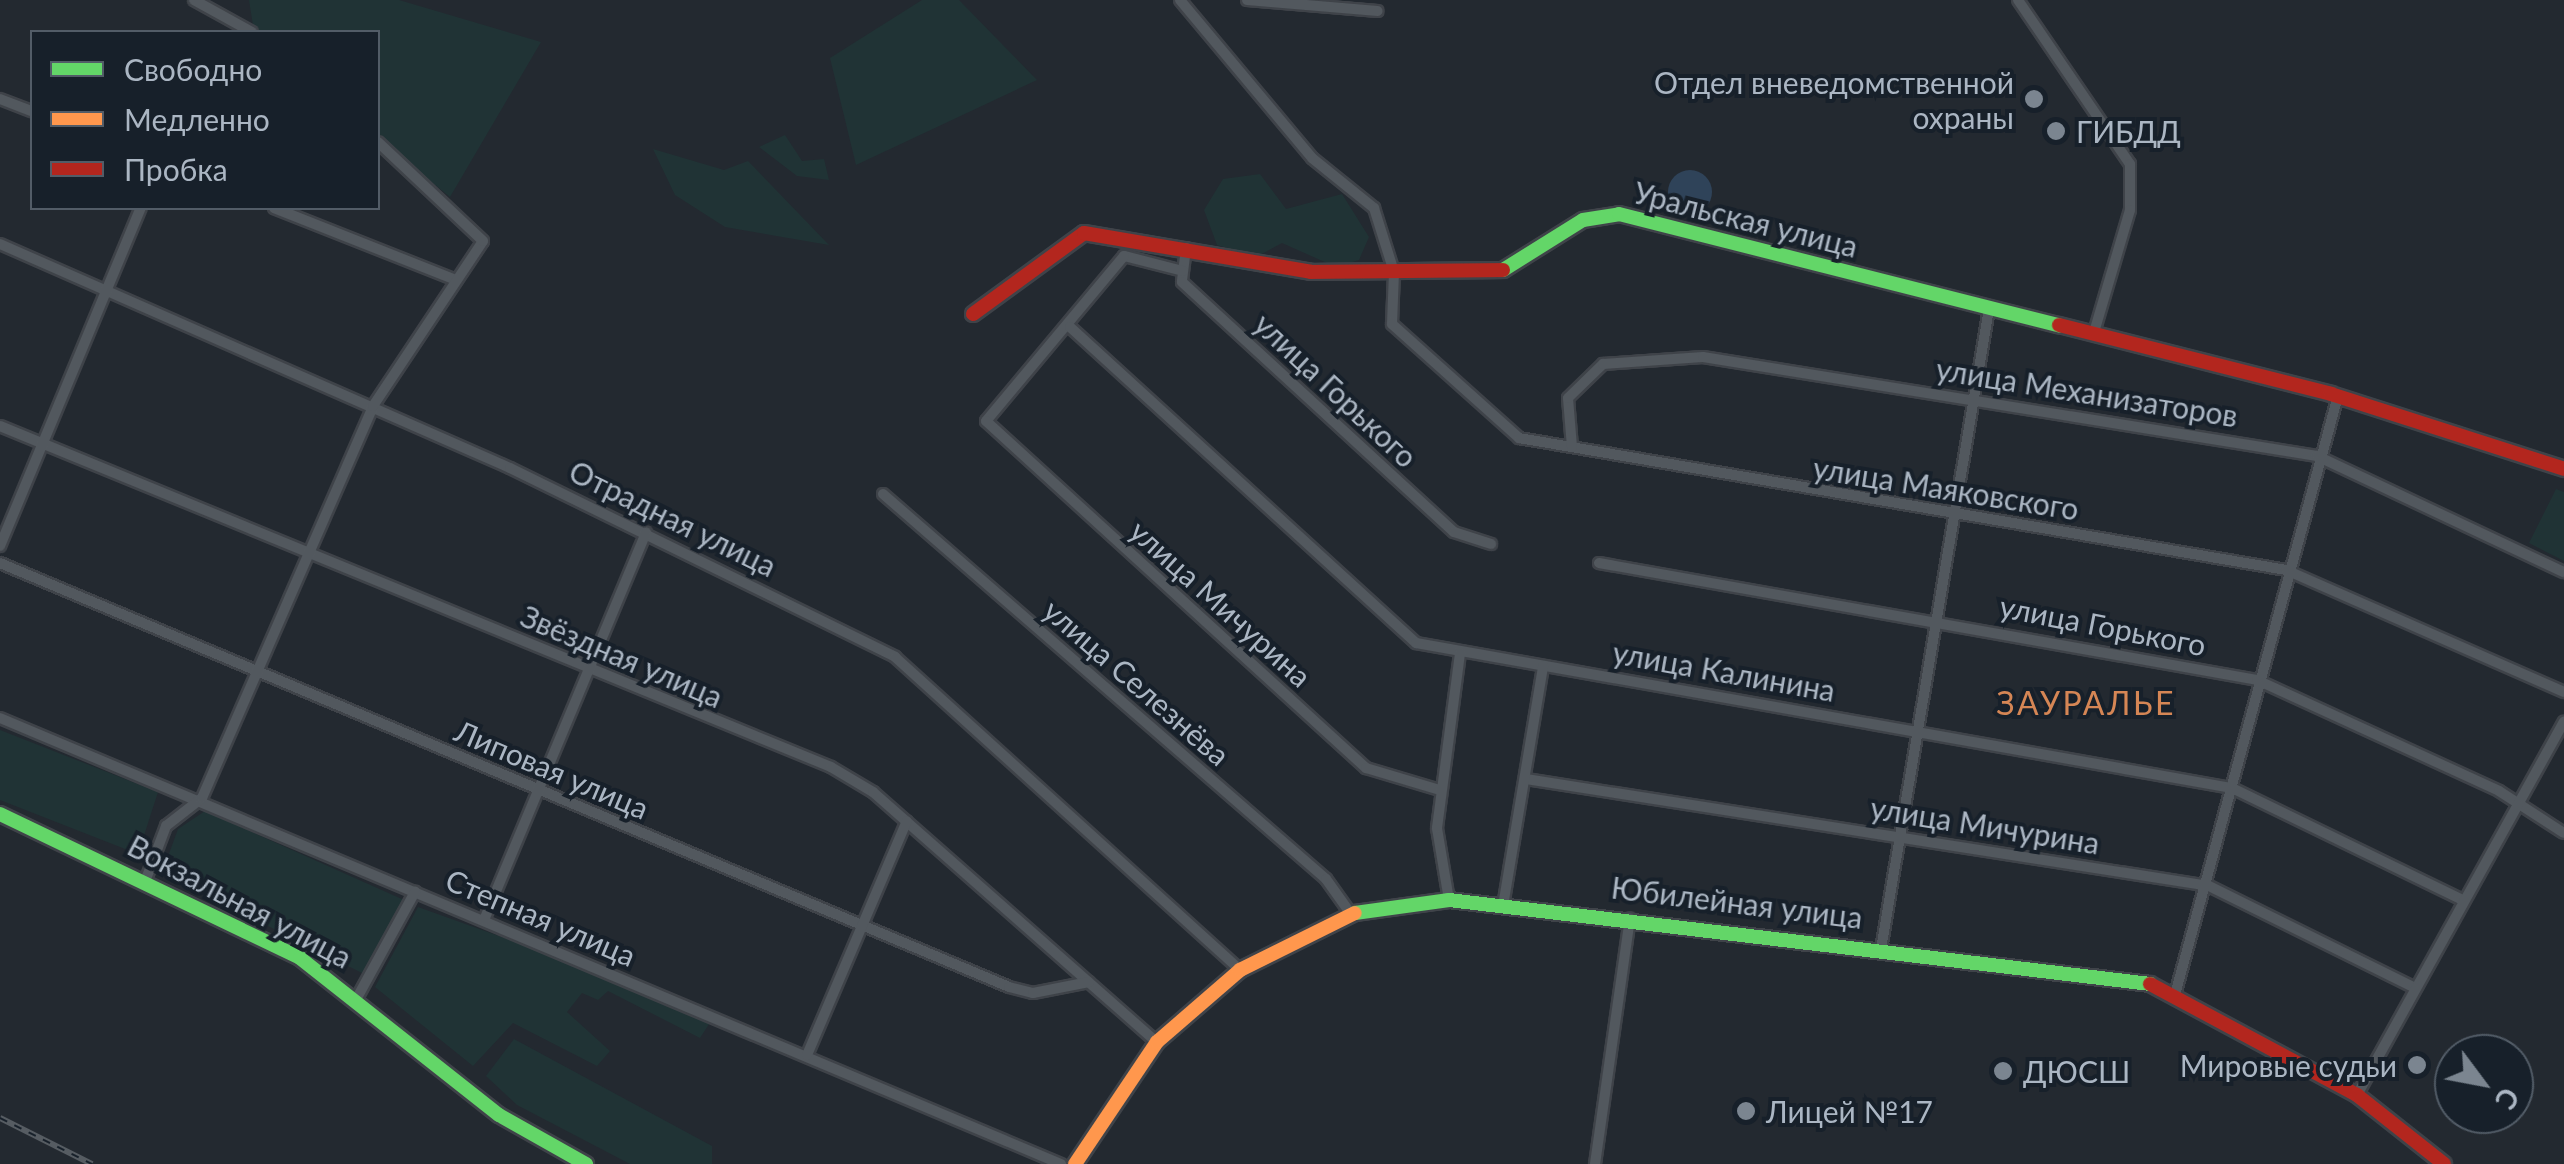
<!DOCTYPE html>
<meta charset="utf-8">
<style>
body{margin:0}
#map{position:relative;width:2564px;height:1164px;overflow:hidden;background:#232930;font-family:Lato,sans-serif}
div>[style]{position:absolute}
.green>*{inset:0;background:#203335}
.water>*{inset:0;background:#2f4359}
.round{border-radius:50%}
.roads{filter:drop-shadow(2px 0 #3f4349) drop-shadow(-2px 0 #3f4349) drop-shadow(0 2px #3f4349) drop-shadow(0 -2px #3f4349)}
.street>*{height:10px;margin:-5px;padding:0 5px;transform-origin:5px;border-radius:5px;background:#52585e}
.fast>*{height:14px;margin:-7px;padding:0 7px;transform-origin:7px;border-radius:7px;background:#63d668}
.slow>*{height:14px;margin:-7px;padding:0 7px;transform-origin:7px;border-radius:7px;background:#ff974d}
.jam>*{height:14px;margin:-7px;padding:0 7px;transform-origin:7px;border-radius:7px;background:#b3261e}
.rail>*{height:6px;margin-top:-3px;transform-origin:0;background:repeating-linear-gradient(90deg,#17202a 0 8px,#565c62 0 16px);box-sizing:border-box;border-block:2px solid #565c62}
.dots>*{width:28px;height:28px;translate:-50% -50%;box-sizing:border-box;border:5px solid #17202a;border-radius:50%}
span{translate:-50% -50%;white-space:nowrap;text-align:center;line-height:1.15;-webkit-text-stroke:8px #17202a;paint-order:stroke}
.poi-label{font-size:30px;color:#abb6c3}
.right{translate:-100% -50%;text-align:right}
.left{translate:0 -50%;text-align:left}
.street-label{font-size:30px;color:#abb6c3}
.neighbourhood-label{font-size:32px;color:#d58655;letter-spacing:2.5px}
.legend{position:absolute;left:30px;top:30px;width:350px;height:180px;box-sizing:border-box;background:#17202a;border:2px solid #525c67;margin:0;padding:12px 18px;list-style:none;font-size:30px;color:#abb6c3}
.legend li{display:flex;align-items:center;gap:20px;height:50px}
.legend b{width:50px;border:2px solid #525c67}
.north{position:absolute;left:2434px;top:1034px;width:100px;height:100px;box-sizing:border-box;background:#17202a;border:2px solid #525c67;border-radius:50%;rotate:122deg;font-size:28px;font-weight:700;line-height:40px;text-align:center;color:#abb6c3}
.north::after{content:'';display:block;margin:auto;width:35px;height:45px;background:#7b8590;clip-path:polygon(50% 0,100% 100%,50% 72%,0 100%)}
</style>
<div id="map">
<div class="green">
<i style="clip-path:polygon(249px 0,399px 0,541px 42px,450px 197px,378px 139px,378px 32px,254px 32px)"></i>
<i style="clip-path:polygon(922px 0,959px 0,1037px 80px,856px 165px,830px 58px)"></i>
<i style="clip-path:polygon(785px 135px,802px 161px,824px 159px,829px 180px,797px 176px,759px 147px)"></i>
<i style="clip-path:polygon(653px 149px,724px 170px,748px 161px,829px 245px,725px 227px,675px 195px)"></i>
<i style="clip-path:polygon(1260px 174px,1286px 209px,1342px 194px,1369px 237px,1359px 260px,1336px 267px,1282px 243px,1256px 257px,1217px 245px,1204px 210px,1223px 179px)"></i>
<i style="clip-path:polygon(2556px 489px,2564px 492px,2564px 561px,2529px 543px)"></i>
<i style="clip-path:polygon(0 730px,158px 792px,138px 854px,0 800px)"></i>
<i style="clip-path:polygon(205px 811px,404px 900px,364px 974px,162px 873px,178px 829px)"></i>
<i style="clip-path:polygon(418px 907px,552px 955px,711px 1021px,700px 1038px,608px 991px,598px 1000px,582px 993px,567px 1012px,610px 1051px,597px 1066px,513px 1023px,473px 1066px,375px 987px)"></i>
<i style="clip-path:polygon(514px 1039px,712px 1146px,712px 1164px,630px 1164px,517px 1105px,486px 1076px)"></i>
</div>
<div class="water">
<i class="round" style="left:1668px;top:170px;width:44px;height:44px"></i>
</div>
<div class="roads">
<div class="street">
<i style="left:194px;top:0;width:66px;rotate:28.9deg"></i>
<i style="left:1180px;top:0;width:206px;rotate:50.1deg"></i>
<i style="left:1312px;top:158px;width:80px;rotate:38.9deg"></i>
<i style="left:1374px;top:208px;width:67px;rotate:72.6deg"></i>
<i style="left:1394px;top:272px;width:52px;rotate:92.2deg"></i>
<i style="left:1392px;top:324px;width:171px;rotate:41.9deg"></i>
<i style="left:1519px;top:438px;width:778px;rotate:9.76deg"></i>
<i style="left:2286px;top:570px;width:304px;rotate:23.7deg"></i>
<i style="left:1247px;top:0;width:131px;rotate:4.8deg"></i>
<i style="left:2018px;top:0;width:199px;rotate:55.7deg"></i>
<i style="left:2130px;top:164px;width:46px;rotate:90deg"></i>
<i style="left:2130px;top:210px;width:127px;rotate:106.4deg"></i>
<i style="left:0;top:99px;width:34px;rotate:21deg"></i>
<i style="left:274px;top:208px;width:196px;rotate:21.6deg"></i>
<i style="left:0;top:244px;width:557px;rotate:23.71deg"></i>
<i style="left:510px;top:468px;width:429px;rotate:26.1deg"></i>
<i style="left:895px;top:657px;width:466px;rotate:42.2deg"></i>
<i style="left:1186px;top:248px;width:34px;rotate:97deg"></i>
<i style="left:1182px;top:282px;width:369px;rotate:42.6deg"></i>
<i style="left:1454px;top:532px;width:39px;rotate:18deg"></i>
<i style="left:1183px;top:271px;width:61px;rotate:-165.7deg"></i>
<i style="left:1124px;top:256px;width:215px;rotate:129.9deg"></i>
<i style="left:986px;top:421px;width:515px;rotate:42.4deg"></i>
<i style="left:1366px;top:768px;width:77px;rotate:16.6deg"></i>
<i style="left:1070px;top:327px;width:469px;rotate:42.4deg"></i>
<i style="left:1416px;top:643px;width:829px;rotate:10.08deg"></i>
<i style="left:2232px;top:788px;width:257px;rotate:25.9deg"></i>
<i style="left:0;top:426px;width:898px;rotate:22.31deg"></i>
<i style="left:831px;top:767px;width:49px;rotate:30.8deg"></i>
<i style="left:873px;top:792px;width:378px;rotate:41.4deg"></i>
<i style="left:1572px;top:447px;width:49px;rotate:-94.7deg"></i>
<i style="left:1568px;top:398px;width:49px;rotate:-44.2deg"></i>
<i style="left:1603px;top:364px;width:100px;rotate:-4deg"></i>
<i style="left:1703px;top:357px;width:622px;rotate:9.16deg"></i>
<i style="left:2317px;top:456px;width:273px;rotate:25.2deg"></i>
<i style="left:883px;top:494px;width:587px;rotate:40.99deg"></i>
<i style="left:1326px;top:879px;width:43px;rotate:54.5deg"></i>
<i style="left:0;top:546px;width:366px;rotate:-67.4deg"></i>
<i style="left:0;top:563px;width:1094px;rotate:22.79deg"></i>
<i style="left:1009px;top:987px;width:25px;rotate:14deg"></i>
<i style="left:1033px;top:993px;width:57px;rotate:-11.1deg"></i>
<i style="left:1599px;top:563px;width:668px;rotate:10.08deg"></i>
<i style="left:2257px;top:680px;width:266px;rotate:24.6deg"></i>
<i style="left:2499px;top:791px;width:77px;rotate:32.9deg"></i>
<i style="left:0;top:718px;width:1151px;rotate:22.8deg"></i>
<i style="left:1526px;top:779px;width:691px;rotate:8.9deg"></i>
<i style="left:2209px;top:886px;width:230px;rotate:26.3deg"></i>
<i style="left:146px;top:879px;width:57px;rotate:-69.3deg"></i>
<i style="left:166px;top:826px;width:46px;rotate:-37.9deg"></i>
<i style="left:202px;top:798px;width:428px;rotate:-66.4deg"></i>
<i style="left:373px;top:406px;width:198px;rotate:-56.3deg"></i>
<i style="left:483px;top:241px;width:144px;rotate:-136.7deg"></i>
<i style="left:1449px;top:900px;width:73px;rotate:-99.5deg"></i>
<i style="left:1437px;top:828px;width:177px;rotate:-82.5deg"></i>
<i style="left:1504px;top:900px;width:237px;rotate:-80.5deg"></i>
<i style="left:484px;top:920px;width:420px;rotate:-67.3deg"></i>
<i style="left:1881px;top:949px;width:649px;rotate:-80.42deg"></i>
<i style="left:2176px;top:991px;width:617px;rotate:-74.77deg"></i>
<i style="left:358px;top:996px;width:119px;rotate:-61.3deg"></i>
<i style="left:807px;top:1055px;width:254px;rotate:-66.9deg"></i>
<i style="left:2357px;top:1095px;width:427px;rotate:-61deg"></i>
<i style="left:1595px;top:1164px;width:248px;rotate:-81.9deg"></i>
</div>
<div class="fast">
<i style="left:1503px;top:270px;width:94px;rotate:-32deg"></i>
<i style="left:1583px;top:220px;width:36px;rotate:-9deg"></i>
<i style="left:1619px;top:214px;width:454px;rotate:14.2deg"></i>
<i style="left:0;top:814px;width:333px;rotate:25.6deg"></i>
<i style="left:300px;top:958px;width:253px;rotate:38.3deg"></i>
<i style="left:499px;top:1115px;width:100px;rotate:29.4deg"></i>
<i style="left:1355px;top:913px;width:95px;rotate:-7.9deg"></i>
<i style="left:1449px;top:900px;width:706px;rotate:6.83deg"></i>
</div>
<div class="slow">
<i style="left:1075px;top:1164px;width:147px;rotate:-56.1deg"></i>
<i style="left:1157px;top:1042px;width:110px;rotate:-40.9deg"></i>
<i style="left:1240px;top:970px;width:128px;rotate:-26.4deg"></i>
</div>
<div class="jam">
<i style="left:973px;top:314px;width:137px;rotate:-36.1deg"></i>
<i style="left:1084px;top:233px;width:230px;rotate:9.7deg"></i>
<i style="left:1311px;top:272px;width:192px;rotate:-0.6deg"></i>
<i style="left:2059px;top:325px;width:281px;rotate:14.2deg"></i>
<i style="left:2331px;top:394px;width:245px;rotate:17.8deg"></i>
<i style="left:2150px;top:984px;width:235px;rotate:28.2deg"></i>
<i style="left:2357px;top:1095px;width:111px;rotate:38.4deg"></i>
</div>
</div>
<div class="rail">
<i style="left:0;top:1118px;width:103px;rotate:26.6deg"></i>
</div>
<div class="dots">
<i style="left:2034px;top:99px;background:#7b8590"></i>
<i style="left:2056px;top:131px;background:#7b8590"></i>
<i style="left:2417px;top:1065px;background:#7b8590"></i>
<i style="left:2003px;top:1071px;background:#7b8590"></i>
<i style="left:1746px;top:1111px;background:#7b8590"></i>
</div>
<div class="poi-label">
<span class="right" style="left:2014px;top:99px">Отдел вневедомственной<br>охраны</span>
<span class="left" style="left:2076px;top:131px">ГИБДД</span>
<span class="right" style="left:2397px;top:1065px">Мировые судьи</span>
<span class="left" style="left:2023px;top:1071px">ДЮСШ</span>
<span class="left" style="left:1766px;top:1111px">Лицей №17</span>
</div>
<div class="street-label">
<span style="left:1746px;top:219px;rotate:14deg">Уральская улица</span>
<span style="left:1336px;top:390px;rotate:43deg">улица Горького</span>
<span style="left:2087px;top:392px;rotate:9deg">улица Механизаторов</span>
<span style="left:1946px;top:488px;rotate:9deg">улица Маяковского</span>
<span style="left:673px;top:518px;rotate:26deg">Отрадная улица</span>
<span style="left:1221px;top:603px;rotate:42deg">улица Мичурина</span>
<span style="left:2103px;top:625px;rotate:11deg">улица Горького</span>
<span style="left:622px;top:656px;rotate:23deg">Звёздная улица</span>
<span style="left:1724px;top:671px;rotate:10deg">улица Калинина</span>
<span style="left:1137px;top:682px;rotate:41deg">улица Селезнёва</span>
<span style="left:552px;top:769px;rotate:23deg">Липовая улица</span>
<span style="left:1985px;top:825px;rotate:9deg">улица Мичурина</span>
<span style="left:240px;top:901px;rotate:28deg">Вокзальная улица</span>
<span style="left:1737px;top:902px;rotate:7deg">Юбилейная улица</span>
<span style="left:541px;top:917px;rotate:23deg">Степная улица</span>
</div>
<div class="neighbourhood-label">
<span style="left:2086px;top:703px">ЗАУРАЛЬЕ</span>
</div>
<ul class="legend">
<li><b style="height:12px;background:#63d668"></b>Свободно</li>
<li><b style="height:12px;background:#ff974d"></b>Медленно</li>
<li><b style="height:12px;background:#b3261e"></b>Пробка</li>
</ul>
<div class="north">С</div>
</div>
